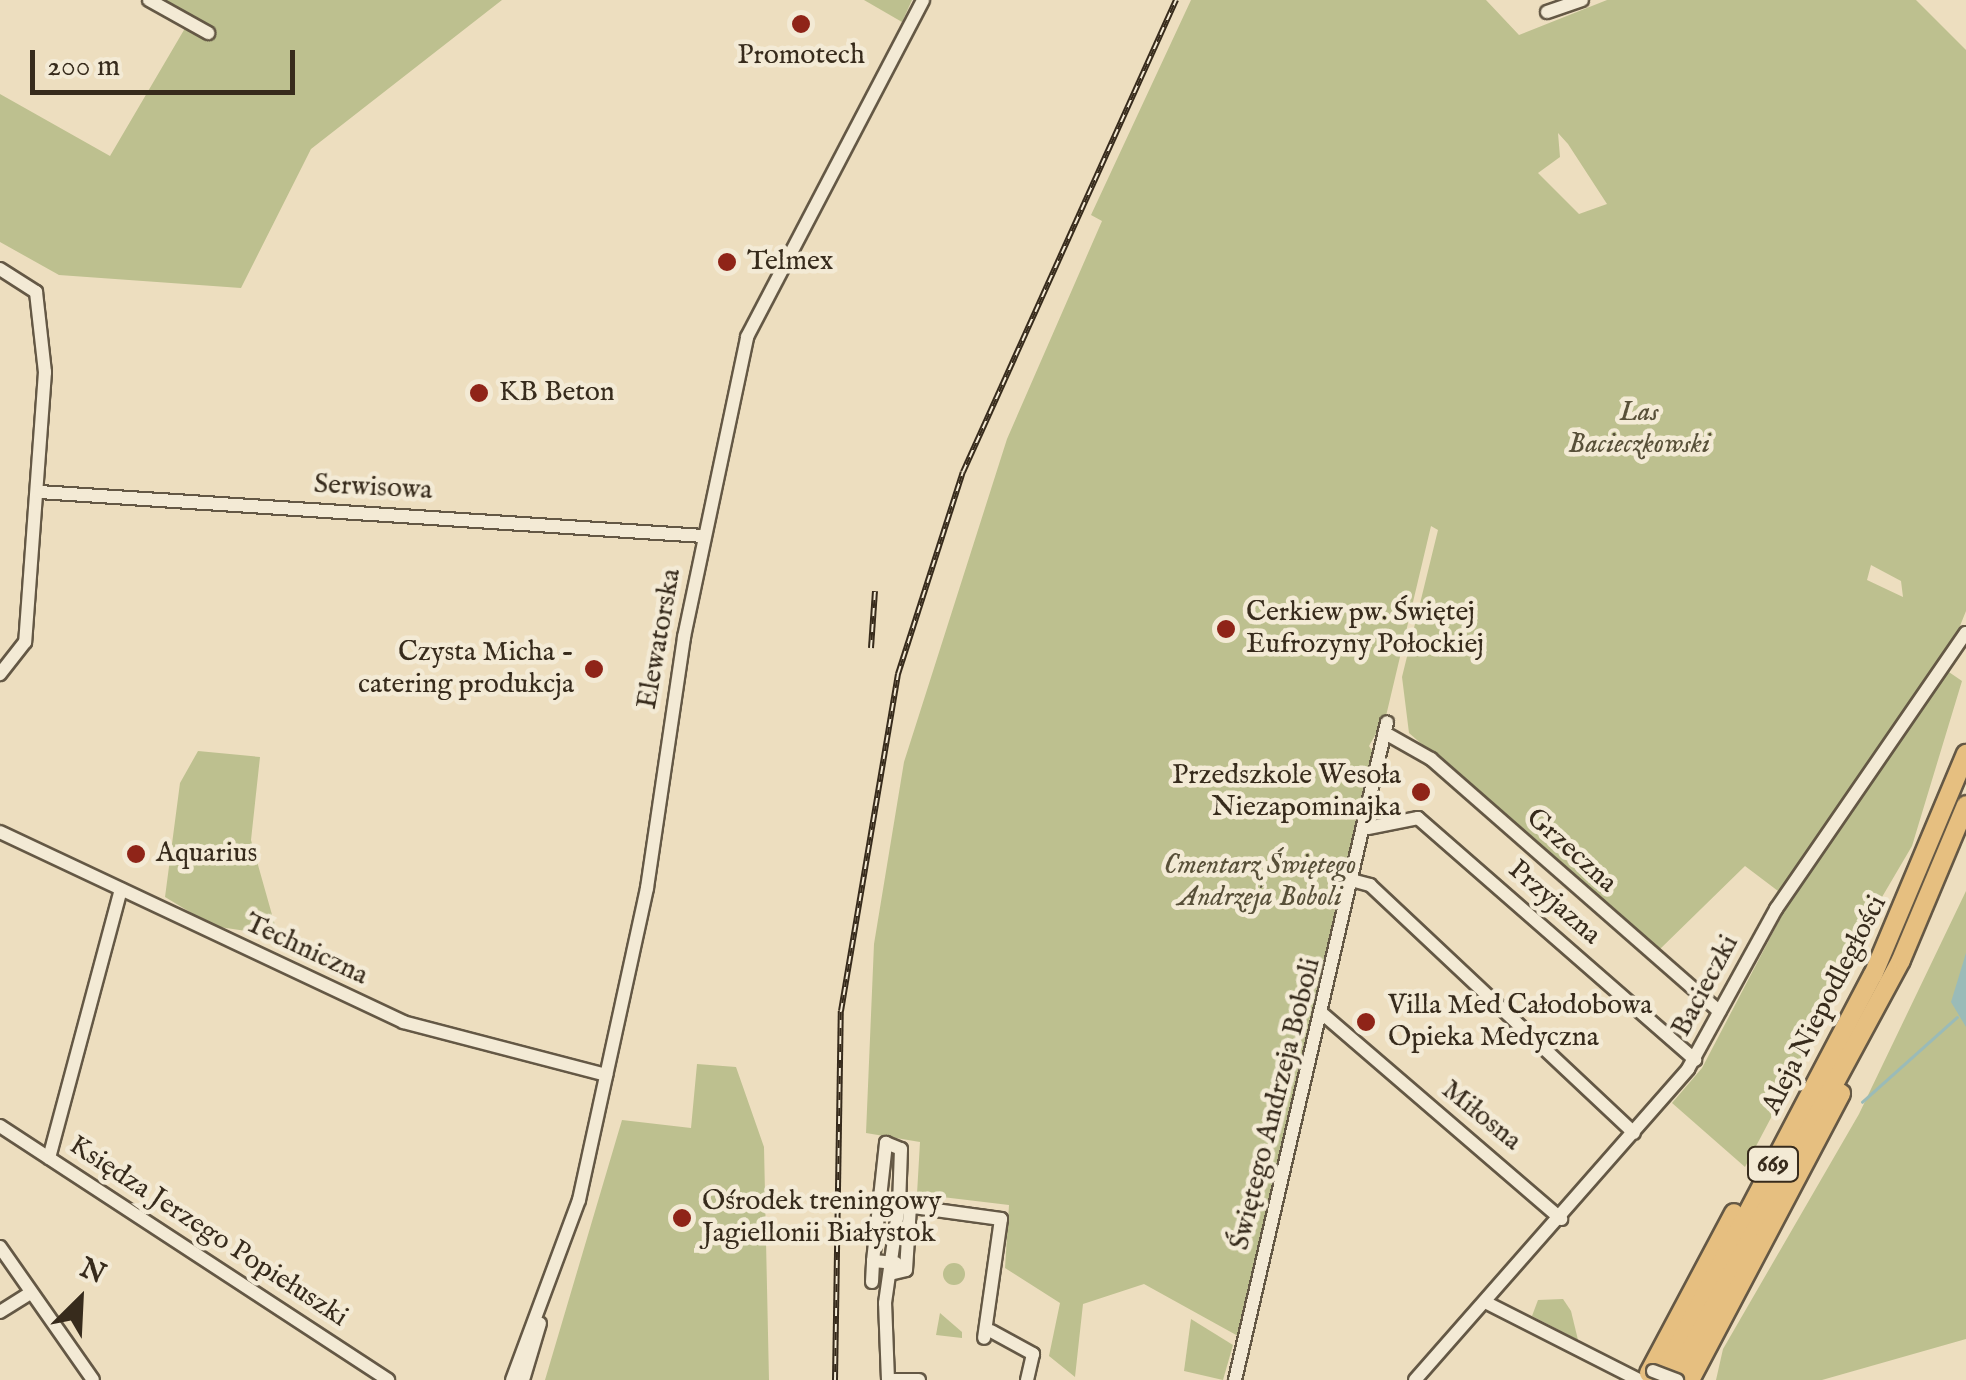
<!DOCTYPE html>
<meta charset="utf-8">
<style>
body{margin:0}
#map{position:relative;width:1966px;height:1380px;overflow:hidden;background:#eddebf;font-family:"IM FELL English",serif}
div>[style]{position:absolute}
.green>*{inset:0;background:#bdc08f}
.round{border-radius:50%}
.water>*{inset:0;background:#9abbb8}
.stream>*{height:2.5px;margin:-1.25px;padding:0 1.25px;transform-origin:1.25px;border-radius:1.25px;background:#9abbb8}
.roads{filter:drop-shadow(2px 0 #645845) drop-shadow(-2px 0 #645845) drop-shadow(0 2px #645845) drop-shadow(0 -2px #645845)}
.minor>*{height:12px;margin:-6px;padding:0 6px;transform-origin:6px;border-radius:6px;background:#f3ead5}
.major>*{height:18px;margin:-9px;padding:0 9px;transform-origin:9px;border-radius:9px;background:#e6bf80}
.rail>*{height:6px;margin-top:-3px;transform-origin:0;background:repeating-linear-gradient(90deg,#f3ead5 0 8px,#372b1c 0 16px);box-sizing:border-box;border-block:2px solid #372b1c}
.bridges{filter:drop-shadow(2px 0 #645845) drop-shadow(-2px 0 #645845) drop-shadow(0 2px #645845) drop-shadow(0 -2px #645845)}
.minor-bridge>*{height:12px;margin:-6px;padding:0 6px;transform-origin:6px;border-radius:6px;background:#f3ead5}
.dots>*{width:28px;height:28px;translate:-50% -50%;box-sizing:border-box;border:5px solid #f3ead5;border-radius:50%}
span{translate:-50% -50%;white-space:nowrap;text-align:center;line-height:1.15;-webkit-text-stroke:9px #f3ead5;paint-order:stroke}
.shield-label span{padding:2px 8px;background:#f3ead5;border:2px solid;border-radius:8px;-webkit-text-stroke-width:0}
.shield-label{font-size:25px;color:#372b1c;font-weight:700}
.poi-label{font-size:28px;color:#372b1c}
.left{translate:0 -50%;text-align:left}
.right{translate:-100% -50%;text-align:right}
.park-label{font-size:28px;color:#585039;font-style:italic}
.street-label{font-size:28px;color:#372b1c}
.north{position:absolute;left:30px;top:1250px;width:100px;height:100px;-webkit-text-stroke:8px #f3ead5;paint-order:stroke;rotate:24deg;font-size:28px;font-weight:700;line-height:40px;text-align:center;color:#372b1c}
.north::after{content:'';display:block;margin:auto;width:35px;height:45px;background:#372b1c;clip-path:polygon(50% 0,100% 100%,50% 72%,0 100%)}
.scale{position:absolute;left:30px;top:50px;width:265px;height:45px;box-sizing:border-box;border:5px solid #372b1c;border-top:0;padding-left:12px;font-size:30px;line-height:35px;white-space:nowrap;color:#372b1c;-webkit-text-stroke:8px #f3ead5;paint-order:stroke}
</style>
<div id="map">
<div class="green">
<i style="clip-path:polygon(166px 0,502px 0,311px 149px,241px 288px,59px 275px,0 242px,0 94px,110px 156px,191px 18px)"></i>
<i style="clip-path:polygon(864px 0,912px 0,902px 22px)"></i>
<i style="clip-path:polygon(evenodd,1191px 0,1486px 0,1519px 35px,1607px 0,1916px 0,1966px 50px,1966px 611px,1943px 668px,1962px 681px,1912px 846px,1801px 1035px,1811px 1042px,1745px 1167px,1672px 1103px,1702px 1068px,1790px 900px,1745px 866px,1658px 951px,1409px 733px,1402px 677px,1438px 530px,1431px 526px,1386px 716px,1369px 746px,1376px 757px,1238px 1336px,1144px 1284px,1083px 1304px,1075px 1377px,1049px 1356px,1060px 1303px,1005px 1268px,1009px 1205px,917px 1194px,920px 1142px,866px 1133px,874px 944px,904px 762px,1007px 439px,1102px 221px,1091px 215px,1191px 0,1558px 133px,1568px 144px,1607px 204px,1579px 214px,1538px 173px,1560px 157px,1558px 133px,1191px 0,1871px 565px,1901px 581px,1903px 597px,1867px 580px,1871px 565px)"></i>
<i style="clip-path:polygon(198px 751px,260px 757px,251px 840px,278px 936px,213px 926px,165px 897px,180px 783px)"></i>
<i style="clip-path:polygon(1966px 891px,1966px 1339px,1822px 1380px,1716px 1380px,1723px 1349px,1859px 1114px)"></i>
<i style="clip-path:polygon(697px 1064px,736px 1067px,764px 1147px,769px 1380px,545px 1380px,622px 1120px,691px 1128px)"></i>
<i class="round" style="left:943px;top:1263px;width:22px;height:22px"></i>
<i style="clip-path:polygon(1563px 1299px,1571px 1311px,1578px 1340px,1532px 1316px,1538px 1300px)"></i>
<i style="clip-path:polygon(940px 1313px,962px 1332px,962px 1338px,936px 1335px)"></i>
<i style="clip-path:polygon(1191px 1319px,1233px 1345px,1223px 1380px,1184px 1371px)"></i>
</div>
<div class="water">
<i style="clip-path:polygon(1966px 953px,1966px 1027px,1951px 1002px)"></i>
</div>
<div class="stream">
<i style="left:1862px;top:1102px;width:127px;rotate:-41.8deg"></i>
</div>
<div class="roads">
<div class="minor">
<i style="left:149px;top:0;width:68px;rotate:29.2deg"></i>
<i style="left:1547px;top:12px;width:37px;rotate:-19deg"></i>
<i style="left:0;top:269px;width:43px;rotate:32.6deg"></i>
<i style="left:36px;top:292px;width:81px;rotate:83.6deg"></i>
<i style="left:45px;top:372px;width:271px;rotate:94.2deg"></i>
<i style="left:25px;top:642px;width:41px;rotate:128deg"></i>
<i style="left:39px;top:492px;width:665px;rotate:3.79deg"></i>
<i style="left:1385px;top:733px;width:53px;rotate:29.5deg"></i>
<i style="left:1431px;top:759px;width:383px;rotate:41.2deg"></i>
<i style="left:1368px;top:828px;width:51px;rotate:-11.3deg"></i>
<i style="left:1418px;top:818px;width:368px;rotate:41.1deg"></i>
<i style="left:0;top:832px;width:446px;rotate:25.2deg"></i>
<i style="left:403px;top:1022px;width:210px;rotate:14.6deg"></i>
<i style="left:1355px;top:881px;width:16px;rotate:15deg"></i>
<i style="left:1370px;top:885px;width:362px;rotate:43.2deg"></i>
<i style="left:1324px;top:1015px;width:313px;rotate:40.7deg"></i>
<i style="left:0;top:1126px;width:464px;rotate:33.2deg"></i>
<i style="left:49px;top:1158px;width:278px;rotate:-75deg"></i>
<i style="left:0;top:1247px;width:162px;rotate:55deg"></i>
<i style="left:896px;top:1263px;width:23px;rotate:-175deg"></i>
<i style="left:873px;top:1261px;width:119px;rotate:-83.7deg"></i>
<i style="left:886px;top:1143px;width:16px;rotate:22deg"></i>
<i style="left:901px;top:1149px;width:56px;rotate:92deg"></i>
<i style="left:894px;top:1273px;width:12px;rotate:-14deg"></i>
<i style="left:906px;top:1270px;width:64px;rotate:-86.4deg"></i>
<i style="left:872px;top:1282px;width:21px;rotate:-87deg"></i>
<i style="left:1487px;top:1303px;width:170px;rotate:26.9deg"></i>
<i style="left:0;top:1312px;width:36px;rotate:-32deg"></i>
<i style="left:991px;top:1331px;width:48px;rotate:28.7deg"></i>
<i style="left:1033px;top:1354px;width:27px;rotate:103deg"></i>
<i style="left:512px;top:1380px;width:192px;rotate:-69.6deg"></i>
<i style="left:579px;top:1200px;width:319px;rotate:-77.7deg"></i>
<i style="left:647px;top:888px;width:254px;rotate:-81.6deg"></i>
<i style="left:684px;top:637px;width:307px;rotate:-78.1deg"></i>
<i style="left:747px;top:337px;width:380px;rotate:-62.4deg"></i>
<i style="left:523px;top:1380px;width:59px;rotate:-73.4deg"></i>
<i style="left:888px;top:1380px;width:77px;rotate:-92.2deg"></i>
<i style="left:885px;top:1303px;width:99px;rotate:-81.9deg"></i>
<i style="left:899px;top:1205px;width:103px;rotate:7.8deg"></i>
<i style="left:1001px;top:1219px;width:120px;rotate:98.1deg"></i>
<i style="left:894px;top:1380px;width:25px"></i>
<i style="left:1235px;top:1380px;width:675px;rotate:-76.99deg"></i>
<i style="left:1415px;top:1380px;width:414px;rotate:-48.7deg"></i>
<i style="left:1688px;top:1069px;width:183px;rotate:-61.2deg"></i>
<i style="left:1776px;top:909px;width:335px;rotate:-55.5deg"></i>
</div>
<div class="major">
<i style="left:1649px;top:1373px;width:181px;rotate:-62deg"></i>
<i style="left:1660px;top:1380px;width:458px;rotate:-62.3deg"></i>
<i style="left:1873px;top:975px;width:240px;rotate:-67.2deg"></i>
<i style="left:1674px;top:1380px;width:477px;rotate:-61.6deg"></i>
<i style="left:1901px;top:960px;width:168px;rotate:-67.2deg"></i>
<i style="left:1690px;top:1380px;width:324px;rotate:-62.2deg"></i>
</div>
</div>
<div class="rail">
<i style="left:871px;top:648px;width:57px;rotate:-86deg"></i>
<i style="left:835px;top:1380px;width:369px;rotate:-89.1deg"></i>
<i style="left:841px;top:1011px;width:342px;rotate:-80.4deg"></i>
<i style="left:898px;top:674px;width:212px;rotate:-72.2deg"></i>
<i style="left:963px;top:472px;width:518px;rotate:-65.71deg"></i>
</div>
<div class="bridges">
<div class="minor-bridge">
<i style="left:1653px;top:1371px;width:26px;rotate:21deg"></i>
</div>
</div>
<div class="dots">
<i style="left:801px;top:24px;background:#8f2418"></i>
<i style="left:727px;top:262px;background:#8f2418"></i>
<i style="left:479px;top:393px;background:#8f2418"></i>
<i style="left:1226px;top:629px;background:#8f2418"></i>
<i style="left:594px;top:669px;background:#8f2418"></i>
<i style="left:1421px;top:792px;background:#8f2418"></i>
<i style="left:136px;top:854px;background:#8f2418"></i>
<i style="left:1366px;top:1022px;background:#8f2418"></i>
<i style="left:682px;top:1218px;background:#8f2418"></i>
</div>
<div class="shield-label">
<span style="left:1773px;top:1164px">669</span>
</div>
<div class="poi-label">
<span style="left:801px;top:56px">Promotech</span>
<span class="left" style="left:747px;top:262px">Telmex</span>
<span class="left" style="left:499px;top:393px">KB Beton</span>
<span class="left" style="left:1246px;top:629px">Cerkiew pw. Świętej<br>Eufrozyny Połockiej</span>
<span class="right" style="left:574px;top:669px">Czysta Micha -<br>catering produkcja</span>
<span class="right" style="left:1401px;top:792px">Przedszkole Wesoła<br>Niezapominajka</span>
<span class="left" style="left:156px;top:854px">Aquarius</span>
<span class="left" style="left:1388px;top:1022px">Villa Med Całodobowa<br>Opieka Medyczna</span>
<span class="left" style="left:702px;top:1218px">Ośrodek treningowy<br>Jagiellonii Białystok</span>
</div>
<div class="park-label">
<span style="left:1639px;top:429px">Las<br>Bacieczkowski</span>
<span style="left:1260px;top:882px">Cmentarz Świętego<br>Andrzeja Boboli</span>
</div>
<div class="street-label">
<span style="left:373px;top:488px;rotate:3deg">Serwisowa</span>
<span style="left:660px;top:639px;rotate:-80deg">Elewatorska</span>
<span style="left:1571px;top:851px;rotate:42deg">Grzeczna</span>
<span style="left:1554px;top:903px;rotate:41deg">Przyjazna</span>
<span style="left:306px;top:950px;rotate:25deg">Techniczna</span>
<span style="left:1706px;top:986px;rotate:-62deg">Bacieczki</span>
<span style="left:1825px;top:1005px;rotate:-63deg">Aleja Niepodległości</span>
<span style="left:1276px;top:1104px;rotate:-76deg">Świętego Andrzeja Boboli</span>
<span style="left:1481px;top:1116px;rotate:39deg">Miłosna</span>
<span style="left:208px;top:1232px;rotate:33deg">Księdza Jerzego Popiełuszki</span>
</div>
<div class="north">N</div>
<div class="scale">200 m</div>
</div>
